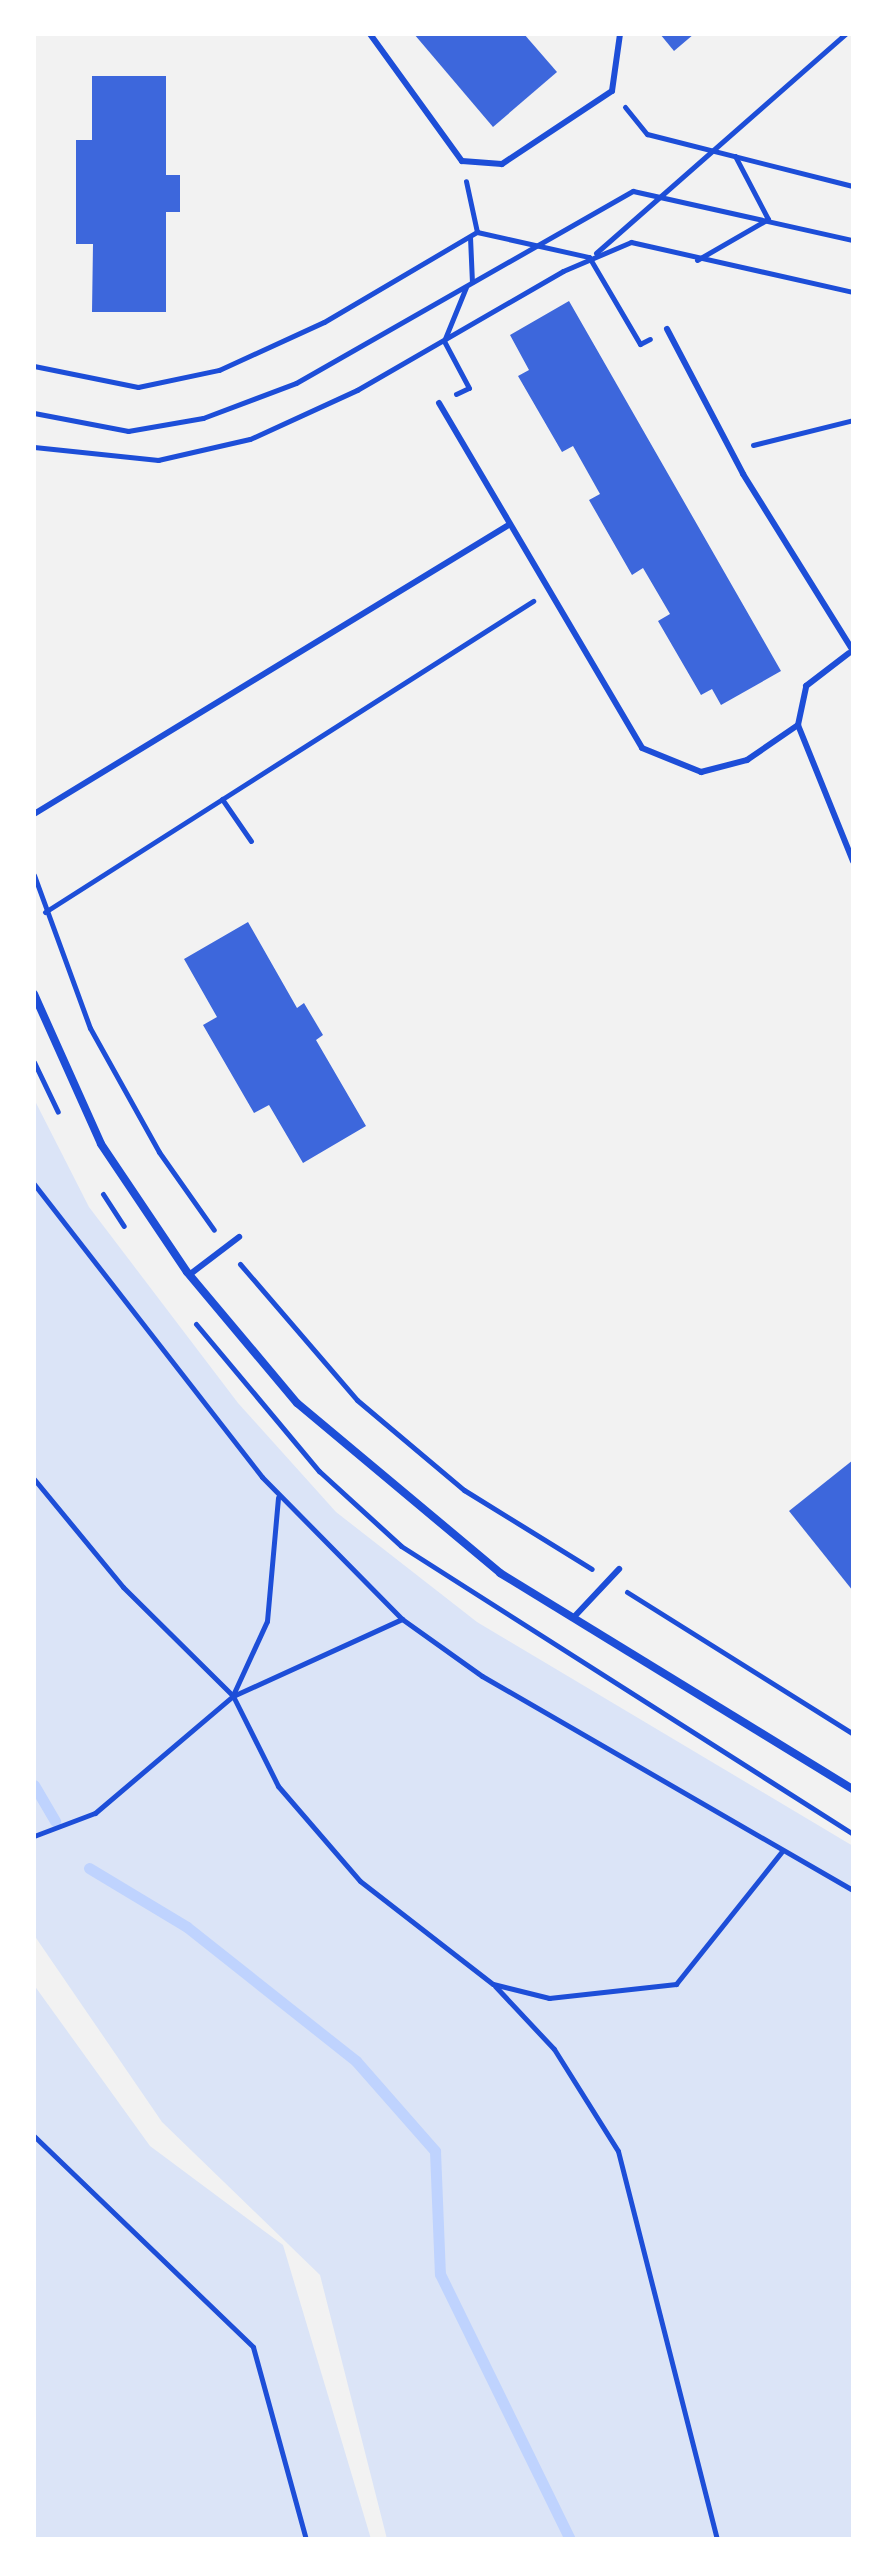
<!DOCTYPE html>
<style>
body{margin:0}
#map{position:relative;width:887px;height:2573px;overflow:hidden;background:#f2f2f2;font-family:"Sofia Sans Condensed",sans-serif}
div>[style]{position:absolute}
.green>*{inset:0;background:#dbe4f7}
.stream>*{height:11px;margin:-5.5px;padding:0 5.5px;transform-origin:5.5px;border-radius:5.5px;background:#bfd3fe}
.building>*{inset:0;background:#3d67dc}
.path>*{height:5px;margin:-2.5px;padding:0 2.5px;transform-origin:2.5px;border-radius:2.5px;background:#1d4ed8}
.service>*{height:6px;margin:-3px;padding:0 3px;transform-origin:3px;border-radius:3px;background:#1d4ed8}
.minor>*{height:8px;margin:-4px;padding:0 4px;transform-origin:4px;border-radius:4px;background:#1d4ed8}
span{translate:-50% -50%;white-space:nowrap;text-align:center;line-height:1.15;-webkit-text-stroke:8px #fff;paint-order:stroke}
.frame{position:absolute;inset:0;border:36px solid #fff;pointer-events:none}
</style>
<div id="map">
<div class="green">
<i style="clip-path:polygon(34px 1099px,89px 1207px,238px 1403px,336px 1512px,477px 1622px,853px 1846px,853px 2539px,387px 2539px,320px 2275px,162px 2122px,34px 1935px)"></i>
<i style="clip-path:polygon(34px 1985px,150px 2146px,283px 2245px,371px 2539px,34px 2539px)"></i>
</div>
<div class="stream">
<i style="left:34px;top:1785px;width:42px;rotate:59.7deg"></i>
<i style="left:89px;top:1868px;width:114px;rotate:31deg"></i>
<i style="left:187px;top:1927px;width:216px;rotate:38.4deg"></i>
<i style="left:356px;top:2061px;width:120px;rotate:48.7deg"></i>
<i style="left:435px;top:2151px;width:123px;rotate:87.7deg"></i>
<i style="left:440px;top:2274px;width:295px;rotate:63.9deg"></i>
</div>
<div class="building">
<i style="clip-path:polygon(414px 34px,524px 34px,557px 72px,493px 127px)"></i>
<i style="clip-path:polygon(660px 34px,694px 34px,674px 51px)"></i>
<i style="clip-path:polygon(92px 76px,166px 76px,166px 175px,180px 175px,180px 212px,166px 212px,166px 312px,92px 312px,93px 244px,76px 244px,76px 140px,92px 140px)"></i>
<i style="clip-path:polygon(569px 301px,781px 671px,721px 705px,712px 689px,701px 695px,658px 621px,670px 614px,643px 568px,632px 575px,589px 500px,600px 494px,573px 446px,562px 452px,518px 376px,529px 370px,510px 335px)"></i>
<i style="clip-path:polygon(248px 922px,297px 1008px,304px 1003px,323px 1035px,316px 1040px,366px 1126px,303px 1163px,269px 1105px,254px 1113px,203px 1025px,217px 1017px,184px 959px)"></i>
<i style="clip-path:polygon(853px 1460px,853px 1591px,789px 1511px)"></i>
</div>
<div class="path">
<i style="left:625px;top:107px;width:35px;rotate:51deg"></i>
<i style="left:647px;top:134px;width:212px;rotate:14.2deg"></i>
<i style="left:477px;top:232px;width:115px;rotate:12.6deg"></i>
<i style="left:589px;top:257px;width:101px;rotate:59.6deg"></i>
<i style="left:640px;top:344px;width:11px;rotate:-27deg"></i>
<i style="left:470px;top:237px;width:45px;rotate:87.5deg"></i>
<i style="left:596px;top:253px;width:332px;rotate:-41.3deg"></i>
<i style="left:697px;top:260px;width:82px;rotate:-30deg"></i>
<i style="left:768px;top:219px;width:71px;rotate:-117.6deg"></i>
<i style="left:34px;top:366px;width:106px;rotate:11.4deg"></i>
<i style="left:138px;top:387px;width:83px;rotate:-11.9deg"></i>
<i style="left:219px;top:370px;width:115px;rotate:-24.6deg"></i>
<i style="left:324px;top:322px;width:178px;rotate:-30.5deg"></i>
<i style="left:477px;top:232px;width:52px;rotate:-102.2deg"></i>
<i style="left:456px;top:394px;width:14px;rotate:-25deg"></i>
<i style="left:469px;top:388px;width:53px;rotate:-118deg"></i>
<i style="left:444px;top:341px;width:58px;rotate:-67.8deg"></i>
<i style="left:34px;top:413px;width:96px;rotate:10.8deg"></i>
<i style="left:128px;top:431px;width:76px;rotate:-9.8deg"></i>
<i style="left:203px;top:418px;width:99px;rotate:-20.6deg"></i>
<i style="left:296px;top:383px;width:388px;rotate:-29.7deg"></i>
<i style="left:633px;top:191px;width:225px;rotate:12.6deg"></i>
<i style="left:753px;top:445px;width:103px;rotate:-14deg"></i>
<i style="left:34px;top:447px;width:125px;rotate:6deg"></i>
<i style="left:158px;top:460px;width:94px;rotate:-12.9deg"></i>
<i style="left:250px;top:439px;width:118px;rotate:-24.6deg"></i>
<i style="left:357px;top:390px;width:238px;rotate:-30deg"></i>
<i style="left:563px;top:271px;width:74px;rotate:-23.1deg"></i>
<i style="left:631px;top:242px;width:228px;rotate:12.7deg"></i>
<i style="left:222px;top:799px;width:51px;rotate:55.4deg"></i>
<i style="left:34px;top:875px;width:163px;rotate:69.9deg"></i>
<i style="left:90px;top:1028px;width:142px;rotate:60.9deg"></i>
<i style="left:159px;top:1152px;width:95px;rotate:54.8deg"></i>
<i style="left:45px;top:912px;width:579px;rotate:-32.51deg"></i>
<i style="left:34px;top:1062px;width:55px;rotate:64.4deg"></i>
<i style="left:34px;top:1184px;width:371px;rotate:52.1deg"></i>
<i style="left:262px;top:1477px;width:199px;rotate:45.4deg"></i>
<i style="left:402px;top:1619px;width:98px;rotate:35.5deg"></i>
<i style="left:482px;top:1676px;width:428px;rotate:30deg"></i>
<i style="left:103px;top:1194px;width:38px;rotate:57deg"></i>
<i style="left:240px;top:1264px;width:179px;rotate:49.3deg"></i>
<i style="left:357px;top:1400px;width:140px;rotate:40.1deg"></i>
<i style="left:464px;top:1490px;width:150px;rotate:31.7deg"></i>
<i style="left:196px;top:1324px;width:192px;rotate:50.1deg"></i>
<i style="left:319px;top:1471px;width:111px;rotate:42.4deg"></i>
<i style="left:401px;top:1546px;width:536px;rotate:32.5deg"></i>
<i style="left:34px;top:1479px;width:140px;rotate:50.5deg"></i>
<i style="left:123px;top:1587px;width:155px;rotate:44.7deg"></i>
<i style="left:233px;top:1696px;width:101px;rotate:63.4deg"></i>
<i style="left:278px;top:1786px;width:125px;rotate:49.2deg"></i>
<i style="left:360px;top:1881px;width:168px;rotate:37.8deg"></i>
<i style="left:493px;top:1984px;width:58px;rotate:14deg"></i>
<i style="left:549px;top:1998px;width:128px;rotate:-6.3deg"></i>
<i style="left:676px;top:1984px;width:170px;rotate:-51.4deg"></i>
<i style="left:627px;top:1592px;width:267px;rotate:32.1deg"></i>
<i style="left:233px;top:1695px;width:81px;rotate:-65.3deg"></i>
<i style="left:267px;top:1621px;width:124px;rotate:-84.9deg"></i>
<i style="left:34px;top:1836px;width:65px;rotate:-20.7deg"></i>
<i style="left:95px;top:1813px;width:181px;rotate:-40.3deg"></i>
<i style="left:233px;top:1696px;width:186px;rotate:-24.5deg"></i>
<i style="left:495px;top:1986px;width:86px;rotate:46.9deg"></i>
<i style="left:554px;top:2049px;width:120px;rotate:57.9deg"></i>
<i style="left:618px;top:2151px;width:400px;rotate:75.7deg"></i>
<i style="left:34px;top:2136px;width:304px;rotate:43.9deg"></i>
<i style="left:253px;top:2347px;width:199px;rotate:74.6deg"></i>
</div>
<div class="service">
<i style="left:370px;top:34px;width:157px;rotate:54.1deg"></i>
<i style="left:462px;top:161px;width:40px;rotate:4.3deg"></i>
<i style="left:502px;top:164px;width:132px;rotate:-33.6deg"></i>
<i style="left:612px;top:91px;width:58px;rotate:-82deg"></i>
<i style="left:667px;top:329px;width:164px;rotate:62.3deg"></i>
<i style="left:743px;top:474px;width:208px;rotate:58.1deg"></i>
<i style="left:439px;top:403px;width:400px;rotate:59.5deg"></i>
<i style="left:642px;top:748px;width:64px;rotate:22.1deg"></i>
<i style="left:701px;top:772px;width:48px;rotate:-14.6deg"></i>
<i style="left:747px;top:760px;width:62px;rotate:-34.5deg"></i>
<i style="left:798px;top:725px;width:40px;rotate:-78deg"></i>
<i style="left:806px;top:686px;width:54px;rotate:-37.5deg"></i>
<i style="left:798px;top:725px;width:147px;rotate:68deg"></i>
<i style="left:34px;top:814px;width:554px;rotate:-31.34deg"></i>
<i style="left:189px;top:1275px;width:63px;rotate:-37.2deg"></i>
<i style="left:574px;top:1617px;width:66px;rotate:-46.8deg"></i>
</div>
<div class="minor">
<i style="left:34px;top:994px;width:164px;rotate:65.9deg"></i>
<i style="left:101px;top:1144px;width:154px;rotate:56.1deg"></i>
<i style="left:187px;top:1272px;width:171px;rotate:50deg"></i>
<i style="left:297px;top:1403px;width:265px;rotate:39.9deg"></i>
<i style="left:500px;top:1573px;width:414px;rotate:31.5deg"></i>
</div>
<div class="frame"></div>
</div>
